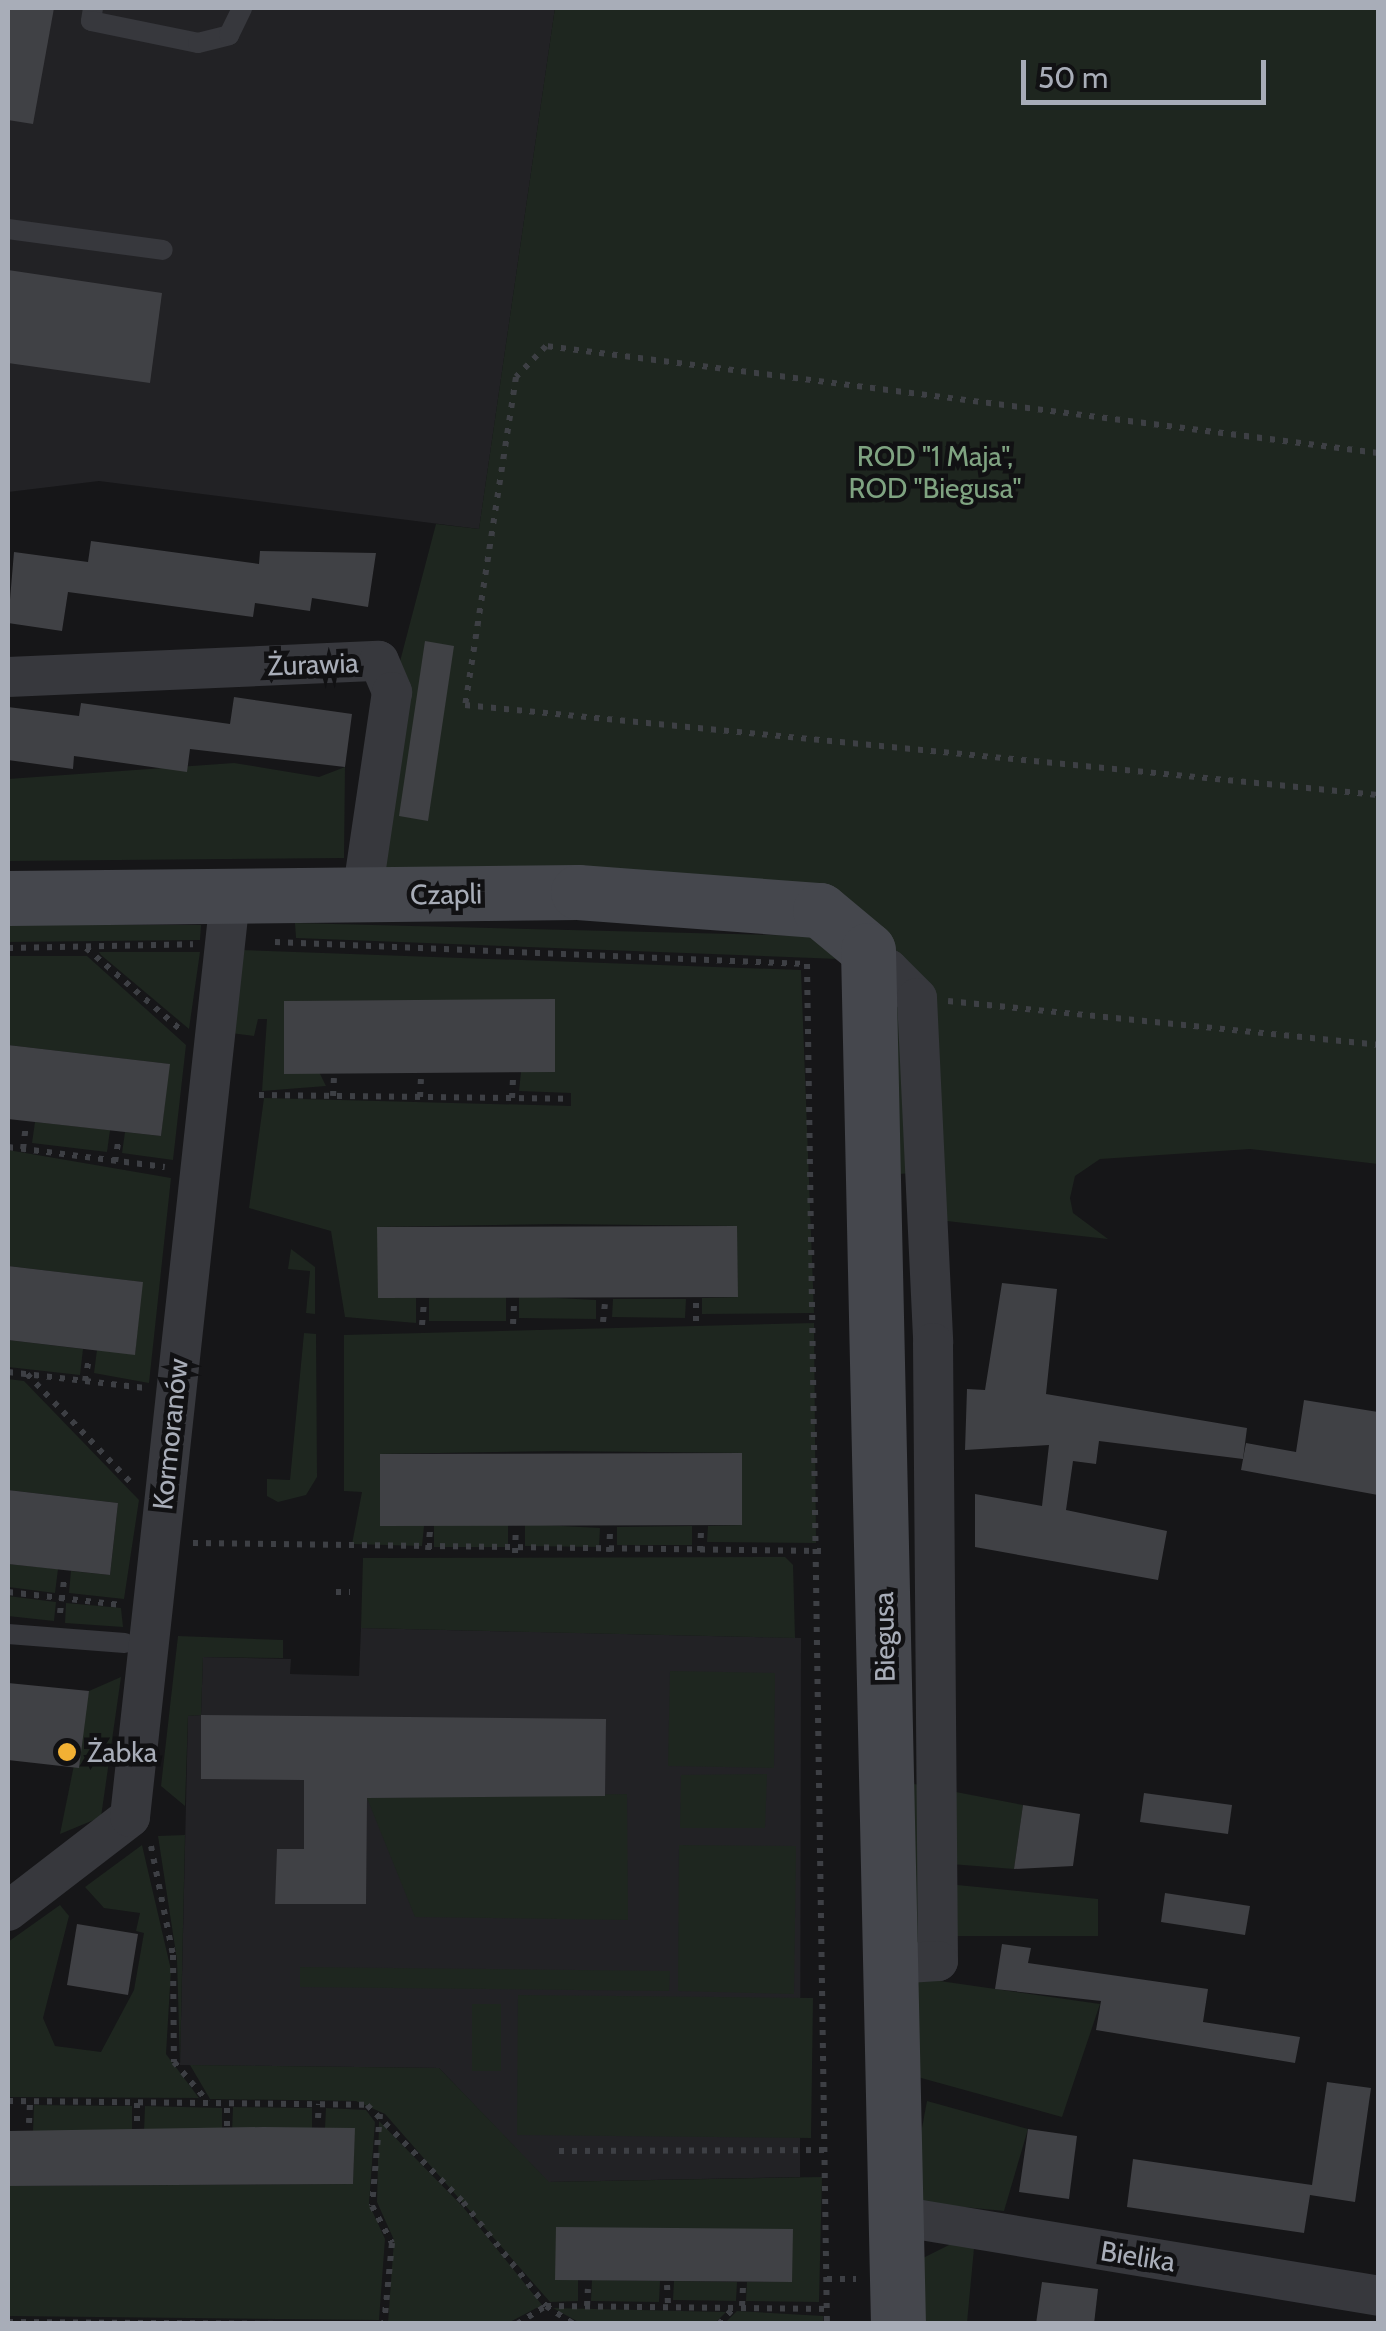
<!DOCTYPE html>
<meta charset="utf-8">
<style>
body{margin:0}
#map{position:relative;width:1386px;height:2331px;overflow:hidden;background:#161618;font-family:Cabin,sans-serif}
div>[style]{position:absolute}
.built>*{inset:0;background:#222225}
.green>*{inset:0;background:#1e261f}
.building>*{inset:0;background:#404145}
.path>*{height:6px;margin-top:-3px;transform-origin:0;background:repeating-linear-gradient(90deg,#3d3f44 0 5px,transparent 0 13px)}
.lane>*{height:20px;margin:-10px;padding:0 10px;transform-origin:10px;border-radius:10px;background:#37383d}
.street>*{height:40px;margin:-20px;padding:0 20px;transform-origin:20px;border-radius:20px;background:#37383d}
.secondary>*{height:55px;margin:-27.5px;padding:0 27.5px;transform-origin:27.5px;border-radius:27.5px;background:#45474d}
.dots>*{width:28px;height:28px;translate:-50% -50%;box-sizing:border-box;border:5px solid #111113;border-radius:50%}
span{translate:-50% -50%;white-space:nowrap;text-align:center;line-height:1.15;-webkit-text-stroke:9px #111113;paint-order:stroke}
.park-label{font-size:28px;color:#7fa381}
.street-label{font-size:28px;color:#a8adb8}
.poi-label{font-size:28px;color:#a8adb8}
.left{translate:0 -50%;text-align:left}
.frame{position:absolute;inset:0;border:10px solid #a8adb8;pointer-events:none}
.scale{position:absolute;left:1021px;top:60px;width:245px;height:45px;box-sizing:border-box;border:5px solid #a8adb8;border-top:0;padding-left:12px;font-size:30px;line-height:35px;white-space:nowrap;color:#a8adb8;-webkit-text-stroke:8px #111113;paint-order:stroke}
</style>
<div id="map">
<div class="built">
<i style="clip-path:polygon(8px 8px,555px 8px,479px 529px,99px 481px,8px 492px)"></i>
<i style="clip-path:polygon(361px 1628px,801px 1638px,800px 2177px,548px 2182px,439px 2068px,180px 2065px,188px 1716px,201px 1715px,203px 1657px,291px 1659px,290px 1674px,359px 1676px)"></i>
</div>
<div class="green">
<i style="clip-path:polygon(555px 8px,1378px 8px,1378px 1164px,1250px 1149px,1100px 1159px,1075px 1176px,1070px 1198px,1073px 1213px,1108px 1239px,929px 1219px,926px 1172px,873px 1176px,851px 926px,362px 896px,392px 692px,436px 524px,479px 529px)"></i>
<i style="clip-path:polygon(234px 763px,319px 777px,345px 767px,344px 858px,8px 861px,8px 779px)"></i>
<i style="clip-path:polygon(295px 923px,809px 936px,839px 959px,296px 938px)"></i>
<i style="clip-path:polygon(8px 925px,201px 925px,200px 940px,8px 942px)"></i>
<i style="clip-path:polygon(239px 950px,801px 970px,814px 1313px,702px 1314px,702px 1298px,738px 1297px,736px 1226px,557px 1224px,378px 1227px,378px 1298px,416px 1298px,416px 1323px,345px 1317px,331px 1231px,249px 1208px,264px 1098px,571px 1106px,571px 1093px,519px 1091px,521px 1072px,555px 1072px,555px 1000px,284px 1001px,326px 1086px,262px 1091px,267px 1019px,258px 1019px,254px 1036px,231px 1033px)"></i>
<i style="clip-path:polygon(99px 952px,200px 952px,189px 1029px,101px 955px)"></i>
<i style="clip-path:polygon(8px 956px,87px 956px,186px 1045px,173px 1160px,122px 1153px,125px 1132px,161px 1136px,169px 1064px,8px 1045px)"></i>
<i style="clip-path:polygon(35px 1122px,110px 1130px,107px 1152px,32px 1143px)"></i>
<i style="clip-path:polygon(8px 1150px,171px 1178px,149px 1383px,94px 1373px,97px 1350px,135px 1354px,142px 1282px,8px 1266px)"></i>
<i style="clip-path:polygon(291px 1249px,315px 1267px,315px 1314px,306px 1313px,310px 1271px,288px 1269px)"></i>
<i style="clip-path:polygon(519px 1296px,596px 1300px,596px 1319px,519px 1318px)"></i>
<i style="clip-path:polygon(429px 1297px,506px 1297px,506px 1321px,429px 1321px)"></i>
<i style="clip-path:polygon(613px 1299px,686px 1299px,685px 1318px,612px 1317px)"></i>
<i style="clip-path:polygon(814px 1323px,816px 1543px,707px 1542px,708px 1526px,742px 1525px,741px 1453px,560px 1451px,380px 1454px,424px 1526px,422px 1546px,352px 1544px,362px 1492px,344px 1491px,344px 1335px)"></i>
<i style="clip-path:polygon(304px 1333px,316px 1334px,317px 1477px,306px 1495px,278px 1502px,267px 1496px,267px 1479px,290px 1480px)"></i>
<i style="clip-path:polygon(8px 1340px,83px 1349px,80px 1375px,8px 1367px)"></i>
<i style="clip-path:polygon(8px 1379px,24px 1381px,139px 1500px,124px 1599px,69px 1593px,71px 1571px,110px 1575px,118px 1503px,8px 1490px)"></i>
<i style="clip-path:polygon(525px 1524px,600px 1528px,599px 1547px,525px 1546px)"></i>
<i style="clip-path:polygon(434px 1525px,508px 1525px,508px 1547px,434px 1547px)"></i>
<i style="clip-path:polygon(692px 1526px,692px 1545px,617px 1545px,617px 1527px)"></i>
<i style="clip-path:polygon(785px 1557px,793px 1565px,795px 1638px,361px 1628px,363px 1558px)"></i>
<i style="clip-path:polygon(8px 1564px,58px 1569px,55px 1593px,8px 1587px)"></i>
<i style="clip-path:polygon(8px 1596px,56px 1602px,54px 1621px,8px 1616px)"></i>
<i style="clip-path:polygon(66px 1603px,121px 1608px,123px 1627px,65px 1623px)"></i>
<i style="clip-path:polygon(178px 1636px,283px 1640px,283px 1658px,203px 1657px,201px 1715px,188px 1716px,185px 1806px,161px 1786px)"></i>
<i style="clip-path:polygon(670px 1671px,775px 1673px,774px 1768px,668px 1766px)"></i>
<i style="clip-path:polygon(121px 1677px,101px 1817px,60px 1834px,89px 1691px)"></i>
<i style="clip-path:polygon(767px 1774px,765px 1828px,680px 1828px,681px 1775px)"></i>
<i style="clip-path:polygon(904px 1782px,1023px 1805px,1014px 1869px,938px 1863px,937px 1883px,1098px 1899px,1098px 1936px,951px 1936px,911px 1963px)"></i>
<i style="clip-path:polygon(627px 1794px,628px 1920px,415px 1917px,367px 1798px)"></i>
<i style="clip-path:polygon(185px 1835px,180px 2065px,177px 1960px,158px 1836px)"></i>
<i style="clip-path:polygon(142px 1845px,171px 1970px,166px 2054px,199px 2098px,8px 2097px,8px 1942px,60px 1905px,69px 1916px,43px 2018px,55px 2046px,101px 2052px,134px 1990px,144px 1933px,136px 1931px,140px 1913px,104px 1908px,85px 1887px)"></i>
<i style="clip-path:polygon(679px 1845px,796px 1846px,794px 1994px,678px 1991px)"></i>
<i style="clip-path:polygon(300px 1967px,670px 1971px,669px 1991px,300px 1987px)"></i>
<i style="clip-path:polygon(912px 1977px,1100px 2004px,1062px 2117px,914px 2076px)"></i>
<i style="clip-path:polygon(518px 1995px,813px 1998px,811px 2138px,517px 2135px)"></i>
<i style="clip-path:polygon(472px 2004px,501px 2004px,501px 2071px,472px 2071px)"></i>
<i style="clip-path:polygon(190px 2065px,439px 2068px,549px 2182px,822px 2177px,819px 2302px,746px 2301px,747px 2282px,792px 2282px,556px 2227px,556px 2280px,578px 2280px,578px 2301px,550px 2302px,385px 2114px,356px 2101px,210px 2099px)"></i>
<i style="clip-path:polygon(927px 2101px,1028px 2129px,1004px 2211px,923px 2203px,914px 2171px)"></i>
<i style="clip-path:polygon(34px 2105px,132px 2106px,132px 2132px,33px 2131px)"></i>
<i style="clip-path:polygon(145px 2106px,222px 2108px,222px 2134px,144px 2132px)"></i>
<i style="clip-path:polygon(233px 2107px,312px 2108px,312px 2128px,232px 2133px)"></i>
<i style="clip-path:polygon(326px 2108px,366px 2110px,375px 2122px,369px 2204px,385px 2239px,379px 2320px,8px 2316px,8px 2186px,353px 2184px,354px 2129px,325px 2128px)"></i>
<i style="clip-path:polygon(379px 2121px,463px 2207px,542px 2305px,508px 2323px,388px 2323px,394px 2240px,377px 2202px)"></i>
<i style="clip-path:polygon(951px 2244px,974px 2248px,967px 2323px,921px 2323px,919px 2260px)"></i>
<i style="clip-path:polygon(592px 2280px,660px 2281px,659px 2302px,591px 2301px)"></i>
<i style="clip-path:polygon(674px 2281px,737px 2282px,736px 2301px,673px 2300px)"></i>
<i style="clip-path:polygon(553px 2308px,726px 2312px,715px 2323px,582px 2324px)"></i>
<i style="clip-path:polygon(737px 2311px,823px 2316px,823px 2323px,725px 2323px)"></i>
</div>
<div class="building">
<i style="clip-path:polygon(8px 8px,54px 8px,33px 124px,8px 120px)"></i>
<i style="clip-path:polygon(8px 270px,162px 293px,150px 383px,8px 363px)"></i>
<i style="clip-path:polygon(91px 541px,259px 564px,260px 551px,376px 553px,368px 607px,312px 598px,310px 611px,255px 603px,253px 617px,68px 592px,62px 631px,8px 623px,14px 552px,88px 562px)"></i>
<i style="clip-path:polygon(425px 641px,454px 646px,428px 821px,399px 816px)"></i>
<i style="clip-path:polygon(234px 697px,352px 714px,345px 767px,190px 749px,187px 772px,74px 756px,73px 769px,8px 760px,8px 707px,79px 716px,81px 703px,230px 724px)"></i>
<i style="clip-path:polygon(555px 999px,555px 1072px,284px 1074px,284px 1001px)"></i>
<i style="clip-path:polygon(8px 1045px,170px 1064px,161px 1136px,8px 1119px)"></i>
<i style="clip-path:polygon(737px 1226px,738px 1297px,378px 1298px,377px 1227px)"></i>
<i style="clip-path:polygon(8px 1266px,143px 1282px,135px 1355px,8px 1340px)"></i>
<i style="clip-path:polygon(1002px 1283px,1057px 1289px,1046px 1394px,1247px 1428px,1243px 1459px,1099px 1441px,1096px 1464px,1073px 1461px,1066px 1510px,1167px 1531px,1158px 1580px,975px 1547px,975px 1494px,1042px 1506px,1049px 1445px,965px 1450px,967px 1389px,985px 1390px)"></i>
<i style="clip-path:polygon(1304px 1400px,1378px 1412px,1378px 1495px,1241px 1470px,1246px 1443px,1296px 1452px)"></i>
<i style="clip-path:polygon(742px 1453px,742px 1525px,380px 1526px,380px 1454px)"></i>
<i style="clip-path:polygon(8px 1490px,118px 1503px,110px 1575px,8px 1564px)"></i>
<i style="clip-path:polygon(8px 1683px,89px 1691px,79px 1768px,8px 1760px)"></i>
<i style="clip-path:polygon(201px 1715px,606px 1719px,605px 1796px,367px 1798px,366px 1904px,275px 1904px,277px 1849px,304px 1849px,304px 1780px,201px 1779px)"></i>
<i style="clip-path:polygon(1144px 1793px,1232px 1805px,1228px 1834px,1140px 1822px)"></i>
<i style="clip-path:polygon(1023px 1805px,1080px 1814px,1073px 1866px,1014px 1869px)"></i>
<i style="clip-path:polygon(1165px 1893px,1250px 1906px,1245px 1935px,1161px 1922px)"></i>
<i style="clip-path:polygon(77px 1924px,138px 1934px,128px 1995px,67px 1985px)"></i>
<i style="clip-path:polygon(1002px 1944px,1031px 1948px,1028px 1963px,1208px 1989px,1203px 2022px,1300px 2037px,1295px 2063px,1096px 2030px,1101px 2001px,995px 1989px)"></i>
<i style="clip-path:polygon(1327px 2082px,1371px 2088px,1355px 2202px,1310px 2195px,1304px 2233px,1127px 2207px,1133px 2159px,1312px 2185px)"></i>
<i style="clip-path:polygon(263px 2127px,355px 2128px,353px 2184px,8px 2186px,8px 2131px)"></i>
<i style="clip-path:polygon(1028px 2129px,1077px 2136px,1069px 2199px,1019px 2192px)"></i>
<i style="clip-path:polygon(556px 2227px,793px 2229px,792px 2282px,555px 2280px)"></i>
<i style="clip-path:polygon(1042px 2282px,1098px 2289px,1094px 2324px,1036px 2324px)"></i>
</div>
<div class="path">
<i style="left:1378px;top:453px;width:839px;rotate:-172.67deg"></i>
<i style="left:546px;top:346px;width:43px;rotate:134.1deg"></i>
<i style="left:516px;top:377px;width:332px;rotate:98.8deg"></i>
<i style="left:465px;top:705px;width:917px;rotate:5.63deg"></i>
<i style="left:275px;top:942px;width:532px;rotate:2.37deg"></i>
<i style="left:807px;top:964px;width:1360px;rotate:89.16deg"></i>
<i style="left:8px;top:948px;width:185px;rotate:-1.2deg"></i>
<i style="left:86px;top:948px;width:125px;rotate:40.8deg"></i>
<i style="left:948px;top:1001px;width:432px;rotate:5.8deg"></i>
<i style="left:259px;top:1095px;width:311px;rotate:0.7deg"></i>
<i style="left:333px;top:1096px;width:18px;rotate:-87deg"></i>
<i style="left:420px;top:1097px;width:18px;rotate:-87deg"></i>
<i style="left:512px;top:1098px;width:20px;rotate:-87deg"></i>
<i style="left:8px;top:1147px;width:158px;rotate:7.3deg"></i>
<i style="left:23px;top:1149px;width:23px;rotate:-83deg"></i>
<i style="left:115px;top:1162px;width:24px;rotate:-81deg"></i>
<i style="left:696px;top:1303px;width:18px;rotate:90deg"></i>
<i style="left:603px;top:1322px;width:18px;rotate:-84deg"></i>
<i style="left:513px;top:1324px;width:22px;rotate:-87deg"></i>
<i style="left:422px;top:1325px;width:23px;rotate:-85deg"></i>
<i style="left:8px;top:1372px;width:138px;rotate:6.7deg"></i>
<i style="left:27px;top:1374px;width:151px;rotate:46.3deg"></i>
<i style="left:85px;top:1381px;width:22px;rotate:-80deg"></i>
<i style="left:193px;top:1543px;width:628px;rotate:0.73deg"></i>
<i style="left:428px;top:1550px;width:20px;rotate:-84deg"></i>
<i style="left:700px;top:1551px;width:20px;rotate:-87deg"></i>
<i style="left:609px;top:1552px;width:21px;rotate:-87deg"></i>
<i style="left:515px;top:1553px;width:25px;rotate:-88deg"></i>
<i style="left:8px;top:1592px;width:114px;rotate:6.6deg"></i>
<i style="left:336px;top:1592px;width:14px"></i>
<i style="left:60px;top:1613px;width:34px;rotate:-83deg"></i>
<i style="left:151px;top:1846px;width:111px;rotate:78.6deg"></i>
<i style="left:173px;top:1955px;width:107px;rotate:89.5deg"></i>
<i style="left:174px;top:2062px;width:52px;rotate:49.6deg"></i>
<i style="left:8px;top:2101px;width:359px;rotate:0.6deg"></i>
<i style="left:367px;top:2105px;width:136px;rotate:45.3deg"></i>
<i style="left:463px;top:2202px;width:133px;rotate:51.4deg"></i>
<i style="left:546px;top:2306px;width:33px;rotate:33deg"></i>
<i style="left:137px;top:2103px;width:22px;rotate:90deg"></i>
<i style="left:380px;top:2114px;width:92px;rotate:95deg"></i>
<i style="left:372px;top:2206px;width:42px;rotate:61.6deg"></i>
<i style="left:392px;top:2243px;width:81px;rotate:95.6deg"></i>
<i style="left:318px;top:2118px;width:14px;rotate:-86deg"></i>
<i style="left:29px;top:2123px;width:22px;rotate:-87deg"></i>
<i style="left:227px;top:2126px;width:22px;rotate:-90deg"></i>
<i style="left:559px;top:2151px;width:271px;rotate:-0.2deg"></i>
<i style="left:827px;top:2279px;width:29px"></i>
<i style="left:667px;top:2285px;width:20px;rotate:87deg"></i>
<i style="left:587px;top:2306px;width:17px;rotate:-87deg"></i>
<i style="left:742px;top:2306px;width:20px;rotate:-87deg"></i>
<i style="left:8px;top:2322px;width:307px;rotate:0.4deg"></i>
<i style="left:517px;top:2324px;width:34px;rotate:-32deg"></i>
<i style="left:546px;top:2306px;width:281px;rotate:0.6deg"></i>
<i style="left:719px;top:2324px;width:24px;rotate:-48deg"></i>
</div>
<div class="lane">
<i style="left:93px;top:8px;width:13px;rotate:99deg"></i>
<i style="left:91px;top:21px;width:109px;rotate:11.6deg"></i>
<i style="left:198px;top:43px;width:32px;rotate:-14deg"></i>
<i style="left:229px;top:35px;width:30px;rotate:-64deg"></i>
<i style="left:8px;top:229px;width:156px;rotate:7.7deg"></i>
<i style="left:8px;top:1634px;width:117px;rotate:4.4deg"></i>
</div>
<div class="street">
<i style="left:8px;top:677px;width:371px;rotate:-2.5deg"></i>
<i style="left:379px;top:661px;width:34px;rotate:67deg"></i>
<i style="left:392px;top:692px;width:206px;rotate:98.4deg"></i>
<i style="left:869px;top:968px;width:19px;rotate:3deg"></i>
<i style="left:888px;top:969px;width:41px;rotate:45deg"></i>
<i style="left:917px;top:998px;width:345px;rotate:87.3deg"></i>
<i style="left:933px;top:1343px;width:618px;rotate:89.54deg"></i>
<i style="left:938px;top:1961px;width:46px;rotate:176.3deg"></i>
<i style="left:8px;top:1911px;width:154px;rotate:-37.6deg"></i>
<i style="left:130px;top:1817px;width:924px;rotate:-83.79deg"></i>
<i style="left:897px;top:2216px;width:488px;rotate:9.4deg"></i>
</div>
<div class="secondary">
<i style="left:8px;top:898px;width:570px;rotate:-0.6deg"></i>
<i style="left:578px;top:892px;width:243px;rotate:4.3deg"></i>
<i style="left:820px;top:910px;width:62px;rotate:39.8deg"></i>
<i style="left:868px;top:950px;width:1374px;rotate:88.75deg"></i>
</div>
<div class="dots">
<i style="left:67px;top:1752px;background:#f2b134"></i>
</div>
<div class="park-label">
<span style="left:935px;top:472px">ROD "1 Maja",<br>ROD "Biegusa"</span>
</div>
<div class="street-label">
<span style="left:313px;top:664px;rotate:-2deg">Żurawia</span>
<span style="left:446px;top:894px;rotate:-1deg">Czapli</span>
<span style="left:170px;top:1434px;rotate:-84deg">Kormoranów</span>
<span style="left:884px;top:1637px;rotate:-91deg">Biegusa</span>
<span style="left:1138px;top:2256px;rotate:9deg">Bielika</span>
</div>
<div class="poi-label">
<span class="left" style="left:87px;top:1752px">Żabka</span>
</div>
<div class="frame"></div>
<div class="scale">50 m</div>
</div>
